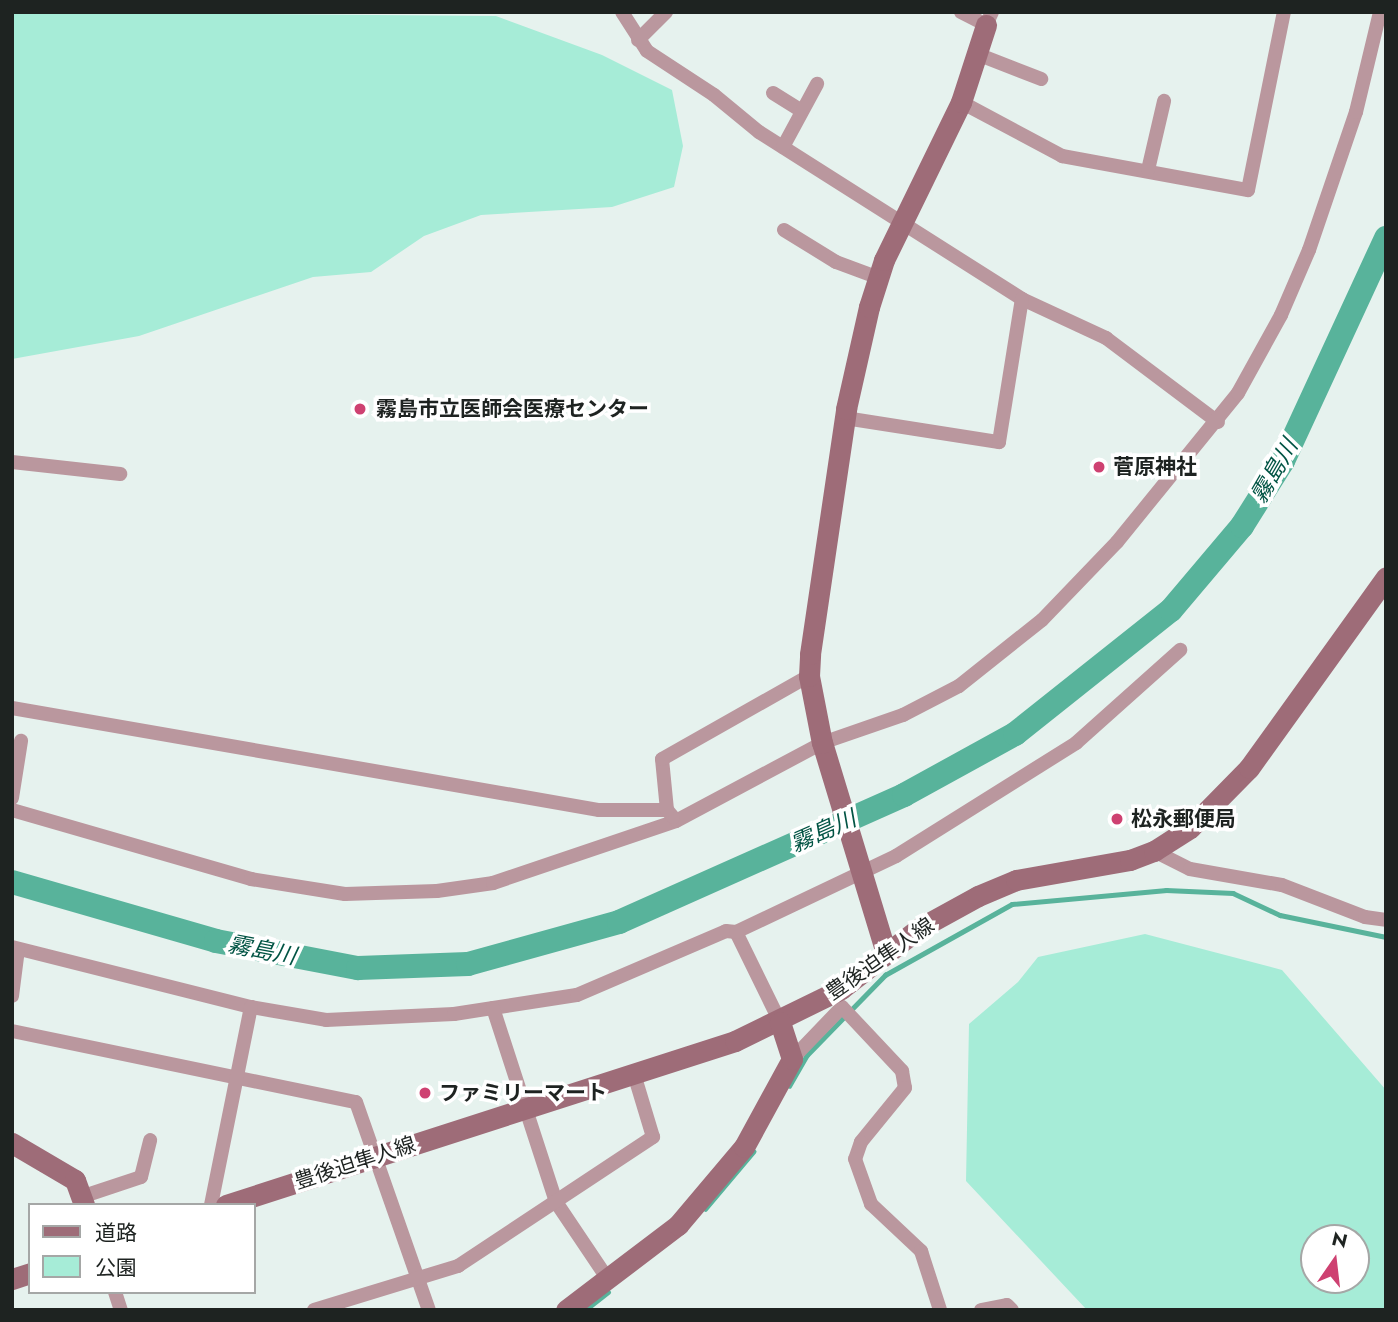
<!DOCTYPE html>
<meta charset="utf-8">
<style>
body{margin:0}
#map{position:relative;width:1398px;height:1322px;overflow:hidden;background:#e6f2ee;font-family:Jost,"Noto Sans JP",sans-serif}
div>[style]{position:absolute}
.green>*{inset:0;background:#a6ecd7}
.stream>*{height:4.5px;margin:-2.25px;padding:0 2.25px;transform-origin:2.25px;border-radius:2.25px;background:#58b39b}
.river>*{height:24px;margin:-12px;padding:0 12px;transform-origin:12px;border-radius:12px;background:#58b39b}
.street>*{height:14px;margin:-7px;padding:0 7px;transform-origin:7px;border-radius:7px;background:#ba979e}
.secondary>*{height:21px;margin:-10.5px;padding:0 10.5px;transform-origin:10.5px;border-radius:10.5px;background:#9e6c78}
.dots>*{width:19px;height:19px;translate:-50% -50%;box-sizing:border-box;border:4px solid #fff;border-radius:50%}
span{translate:-50% -50%;white-space:nowrap;text-align:center;line-height:1.15;-webkit-text-stroke:7px #fff;paint-order:stroke}
.poi-label{font-size:21px;color:#1e2321;font-weight:700}
.left{translate:0 -50%;text-align:left}
.street-label{font-size:21px;color:#1e2321}
.water-label{font-size:23px;color:#025444;font-style:italic}
.frame{position:absolute;inset:0;border:14px solid #1e2321;pointer-events:none}
.legend{position:absolute;left:28px;top:1203px;width:228px;height:91px;box-sizing:border-box;background:#fff;border:2px solid #a5a7a6;margin:0;padding:9px 12px;list-style:none;font-size:21px;color:#1e2321}
.legend li{display:flex;align-items:center;gap:14px;height:35px}
.legend b{width:35px;border:2px solid #a5a7a6}
.north{position:absolute;left:1300px;top:1224px;width:70px;height:70px;box-sizing:border-box;background:#fff;border:2px solid #a5a7a6;border-radius:50%;rotate:14deg;font-size:19px;font-weight:700;line-height:28px;text-align:center;color:#1e2321}
.north::after{content:'';display:block;margin:auto;width:24px;height:32px;background:#ce4171;clip-path:polygon(50% 0,100% 100%,50% 72%,0 100%)}
</style>
<div id="map">
<div class="green">
<i style="clip-path:polygon(12px 12px,496px 16px,602px 55px,672px 90px,683px 146px,674px 187px,612px 207px,481px 215px,424px 236px,371px 272px,313px 277px,139px 336px,12px 359px)"></i>
<i style="clip-path:polygon(evenodd,1145px 934px,1282px 970px,1386px 1090px,1386px 1310px,1087px 1310px,966px 1181px,969px 1024px,1018px 982px,1038px 957px,1145px 934px,1314px 1238px,1356px 1238px,1356px 1280px,1314px 1280px,1314px 1238px)"></i>
</div>
<div class="stream">
<i style="left:789px;top:1086px;width:36px;rotate:-60deg"></i>
<i style="left:807px;top:1055px;width:112px;rotate:-45.7deg"></i>
<i style="left:885px;top:975px;width:145px;rotate:-29.2deg"></i>
<i style="left:1012px;top:904px;width:155px;rotate:-5.2deg"></i>
<i style="left:1166px;top:890px;width:67px;rotate:2.6deg"></i>
<i style="left:1233px;top:893px;width:52px;rotate:25.1deg"></i>
<i style="left:1280px;top:915px;width:108px;rotate:11.7deg"></i>
<i style="left:705px;top:1209px;width:75px;rotate:-49.9deg"></i>
<i style="left:585px;top:1310px;width:29px;rotate:-38deg"></i>
</div>
<div class="river">
<i style="left:12px;top:882px;width:212px;rotate:16.1deg"></i>
<i style="left:216px;top:941px;width:145px;rotate:10.8deg"></i>
<i style="left:358px;top:968px;width:110px;rotate:-2.1deg"></i>
<i style="left:468px;top:964px;width:157px;rotate:-15.5deg"></i>
<i style="left:619px;top:922px;width:312px;rotate:-24deg"></i>
<i style="left:904px;top:795px;width:127px;rotate:-28.8deg"></i>
<i style="left:1015px;top:734px;width:199px;rotate:-38.5deg"></i>
<i style="left:1171px;top:610px;width:110px;rotate:-49.8deg"></i>
<i style="left:1242px;top:526px;width:77px;rotate:-57.8deg"></i>
<i style="left:1283px;top:461px;width:246px;rotate:-65.2deg"></i>
</div>
<div class="street">
<i style="left:622px;top:12px;width:46px;rotate:57.3deg"></i>
<i style="left:647px;top:51px;width:80px;rotate:33.3deg"></i>
<i style="left:714px;top:95px;width:58px;rotate:39.4deg"></i>
<i style="left:759px;top:132px;width:312px;rotate:32.4deg"></i>
<i style="left:1022px;top:299px;width:93px;rotate:24.9deg"></i>
<i style="left:1106px;top:338px;width:140px;rotate:36.9deg"></i>
<i style="left:961px;top:12px;width:28px;rotate:27deg"></i>
<i style="left:986px;top:25px;width:14px;rotate:-65deg"></i>
<i style="left:638px;top:40px;width:40px;rotate:-45deg"></i>
<i style="left:977px;top:54px;width:69px;rotate:21.3deg"></i>
<i style="left:773px;top:93px;width:34px;rotate:32deg"></i>
<i style="left:961px;top:102px;width:115px;rotate:28.1deg"></i>
<i style="left:1062px;top:156px;width:189px;rotate:10.4deg"></i>
<i style="left:1248px;top:190px;width:182px;rotate:-78.6deg"></i>
<i style="left:783px;top:147px;width:72px;rotate:-61.6deg"></i>
<i style="left:1148px;top:170px;width:71px;rotate:-76.9deg"></i>
<i style="left:784px;top:230px;width:61px;rotate:31.6deg"></i>
<i style="left:836px;top:262px;width:46px;rotate:20.4deg"></i>
<i style="left:845px;top:418px;width:156px;rotate:8.9deg"></i>
<i style="left:999px;top:442px;width:145px;rotate:-80.9deg"></i>
<i style="left:12px;top:462px;width:109px;rotate:6.3deg"></i>
<i style="left:12px;top:708px;width:596px;rotate:9.86deg"></i>
<i style="left:599px;top:810px;width:68px"></i>
<i style="left:12px;top:798px;width:58px;rotate:-81deg"></i>
<i style="left:12px;top:810px;width:249px;rotate:16.1deg"></i>
<i style="left:251px;top:879px;width:95px;rotate:9.1deg"></i>
<i style="left:345px;top:894px;width:92px;rotate:-1.9deg"></i>
<i style="left:437px;top:891px;width:57px;rotate:-8.1deg"></i>
<i style="left:493px;top:883px;width:193px;rotate:-18.7deg"></i>
<i style="left:676px;top:821px;width:166px;rotate:-28.1deg"></i>
<i style="left:822px;top:743px;width:86px;rotate:-19.1deg"></i>
<i style="left:903px;top:715px;width:63px;rotate:-27.4deg"></i>
<i style="left:959px;top:686px;width:106px;rotate:-38.5deg"></i>
<i style="left:1042px;top:620px;width:108px;rotate:-46.1deg"></i>
<i style="left:1117px;top:542px;width:192px;rotate:-50.9deg"></i>
<i style="left:1238px;top:393px;width:89px;rotate:-61.1deg"></i>
<i style="left:1281px;top:315px;width:71px;rotate:-66.7deg"></i>
<i style="left:1309px;top:250px;width:146px;rotate:-71.2deg"></i>
<i style="left:1356px;top:112px;width:103px;rotate:-76.5deg"></i>
<i style="left:673px;top:817px;width:9px;rotate:-131deg"></i>
<i style="left:667px;top:810px;width:51px;rotate:-95.6deg"></i>
<i style="left:662px;top:759px;width:169px;rotate:-29.5deg"></i>
<i style="left:1154px;top:851px;width:40px;rotate:26.6deg"></i>
<i style="left:1190px;top:869px;width:93px;rotate:9.9deg"></i>
<i style="left:1282px;top:885px;width:89px;rotate:21.1deg"></i>
<i style="left:1365px;top:917px;width:21px;rotate:8deg"></i>
<i style="left:736px;top:932px;width:100px;rotate:63.9deg"></i>
<i style="left:12px;top:947px;width:246px;rotate:14.1deg"></i>
<i style="left:251px;top:1007px;width:76px;rotate:9.8deg"></i>
<i style="left:326px;top:1020px;width:128px;rotate:-2.7deg"></i>
<i style="left:454px;top:1014px;width:124px;rotate:-8.8deg"></i>
<i style="left:577px;top:995px;width:162px;rotate:-23.2deg"></i>
<i style="left:726px;top:931px;width:10px;rotate:6deg"></i>
<i style="left:736px;top:932px;width:177px;rotate:-25.4deg"></i>
<i style="left:896px;top:856px;width:213px;rotate:-32.1deg"></i>
<i style="left:1076px;top:743px;width:140px;rotate:-41.8deg"></i>
<i style="left:12px;top:996px;width:47px;rotate:-82.7deg"></i>
<i style="left:493px;top:1008px;width:204px;rotate:72deg"></i>
<i style="left:556px;top:1202px;width:92px;rotate:56.1deg"></i>
<i style="left:12px;top:1031px;width:351px;rotate:11.7deg"></i>
<i style="left:356px;top:1102px;width:220px;rotate:70.7deg"></i>
<i style="left:792px;top:1059px;width:72px;rotate:-46.1deg"></i>
<i style="left:842px;top:1007px;width:88px;rotate:46.8deg"></i>
<i style="left:902px;top:1071px;width:17px;rotate:80deg"></i>
<i style="left:905px;top:1088px;width:70px;rotate:129.2deg"></i>
<i style="left:861px;top:1142px;width:18px;rotate:109deg"></i>
<i style="left:855px;top:1159px;width:48px;rotate:70.4deg"></i>
<i style="left:871px;top:1204px;width:69px;rotate:43.2deg"></i>
<i style="left:921px;top:1251px;width:62px;rotate:72.1deg"></i>
<i style="left:81px;top:1197px;width:63px;rotate:-18.4deg"></i>
<i style="left:141px;top:1177px;width:38px;rotate:-76deg"></i>
<i style="left:211px;top:1205px;width:202px;rotate:-78.6deg"></i>
<i style="left:115px;top:1292px;width:19px;rotate:72deg"></i>
<i style="left:314px;top:1310px;width:151px;rotate:-17deg"></i>
<i style="left:458px;top:1266px;width:234px;rotate:-33.5deg"></i>
<i style="left:653px;top:1137px;width:66px;rotate:-106.8deg"></i>
<i style="left:981px;top:1310px;width:26px;rotate:-11deg"></i>
<i style="left:1007px;top:1305px;width:7px;rotate:45deg"></i>
</div>
<div class="secondary">
<i style="left:886px;top:953px;width:220px;rotate:-106.9deg"></i>
<i style="left:822px;top:743px;width:68px;rotate:-101deg"></i>
<i style="left:809px;top:676px;width:22px;rotate:-87deg"></i>
<i style="left:810px;top:654px;width:248px;rotate:-81.6deg"></i>
<i style="left:846px;top:409px;width:105px;rotate:-77.3deg"></i>
<i style="left:869px;top:307px;width:49px;rotate:-72.3deg"></i>
<i style="left:884px;top:260px;width:176px;rotate:-64deg"></i>
<i style="left:961px;top:102px;width:81px;rotate:-72deg"></i>
<i style="left:12px;top:1143px;width:73px;rotate:30.4deg"></i>
<i style="left:75px;top:1180px;width:27px;rotate:70deg"></i>
<i style="left:226px;top:1205px;width:535px;rotate:-17.86deg"></i>
<i style="left:735px;top:1041px;width:118px;rotate:-26.1deg"></i>
<i style="left:841px;top:989px;width:98px;rotate:-37.9deg"></i>
<i style="left:918px;top:929px;width:68px;rotate:-28.8deg"></i>
<i style="left:978px;top:896px;width:41px;rotate:-22.8deg"></i>
<i style="left:1016px;top:880px;width:116px;rotate:-10deg"></i>
<i style="left:1130px;top:860px;width:26px;rotate:-21deg"></i>
<i style="left:1154px;top:851px;width:43px;rotate:-32.6deg"></i>
<i style="left:1190px;top:828px;width:84px;rotate:-45.5deg"></i>
<i style="left:1249px;top:768px;width:235px;rotate:-54.3deg"></i>
<i style="left:12px;top:1279px;width:19px;rotate:-18deg"></i>
<i style="left:566px;top:1310px;width:141px;rotate:-37.2deg"></i>
<i style="left:678px;top:1225px;width:102px;rotate:-49.8deg"></i>
<i style="left:744px;top:1147px;width:100px;rotate:-61.4deg"></i>
<i style="left:792px;top:1059px;width:39px;rotate:-108deg"></i>
</div>
<div class="dots">
<i style="left:360px;top:409px;background:#ce4171"></i>
<i style="left:1099px;top:467px;background:#ce4171"></i>
<i style="left:1117px;top:819px;background:#ce4171"></i>
<i style="left:425px;top:1093px;background:#ce4171"></i>
</div>
<div class="poi-label">
<span class="left" style="left:376px;top:409px">霧島市立医師会医療センター</span>
<span class="left" style="left:1113px;top:467px">菅原神社</span>
<span class="left" style="left:1131px;top:819px">松永郵便局</span>
<span class="left" style="left:439px;top:1093px">ファミリーマート</span>
</div>
<div class="street-label">
<span style="left:880px;top:959px;rotate:-35deg">豊後迫隼人線</span>
<span style="left:355px;top:1163px;rotate:-18deg">豊後迫隼人線</span>
</div>
<div class="water-label">
<span style="left:1274px;top:471px;rotate:-60deg">霧島川</span>
<span style="left:823px;top:831px;rotate:-24deg">霧島川</span>
<span style="left:262px;top:950px;rotate:11deg">霧島川</span>
</div>
<div class="frame"></div>
<ul class="legend">
<li><b style="height:9px;background:#9e6c78"></b>道路</li>
<li><b style="height:19px;background:#a6ecd7"></b>公園</li>
</ul>
<div class="north">N</div>
</div>
